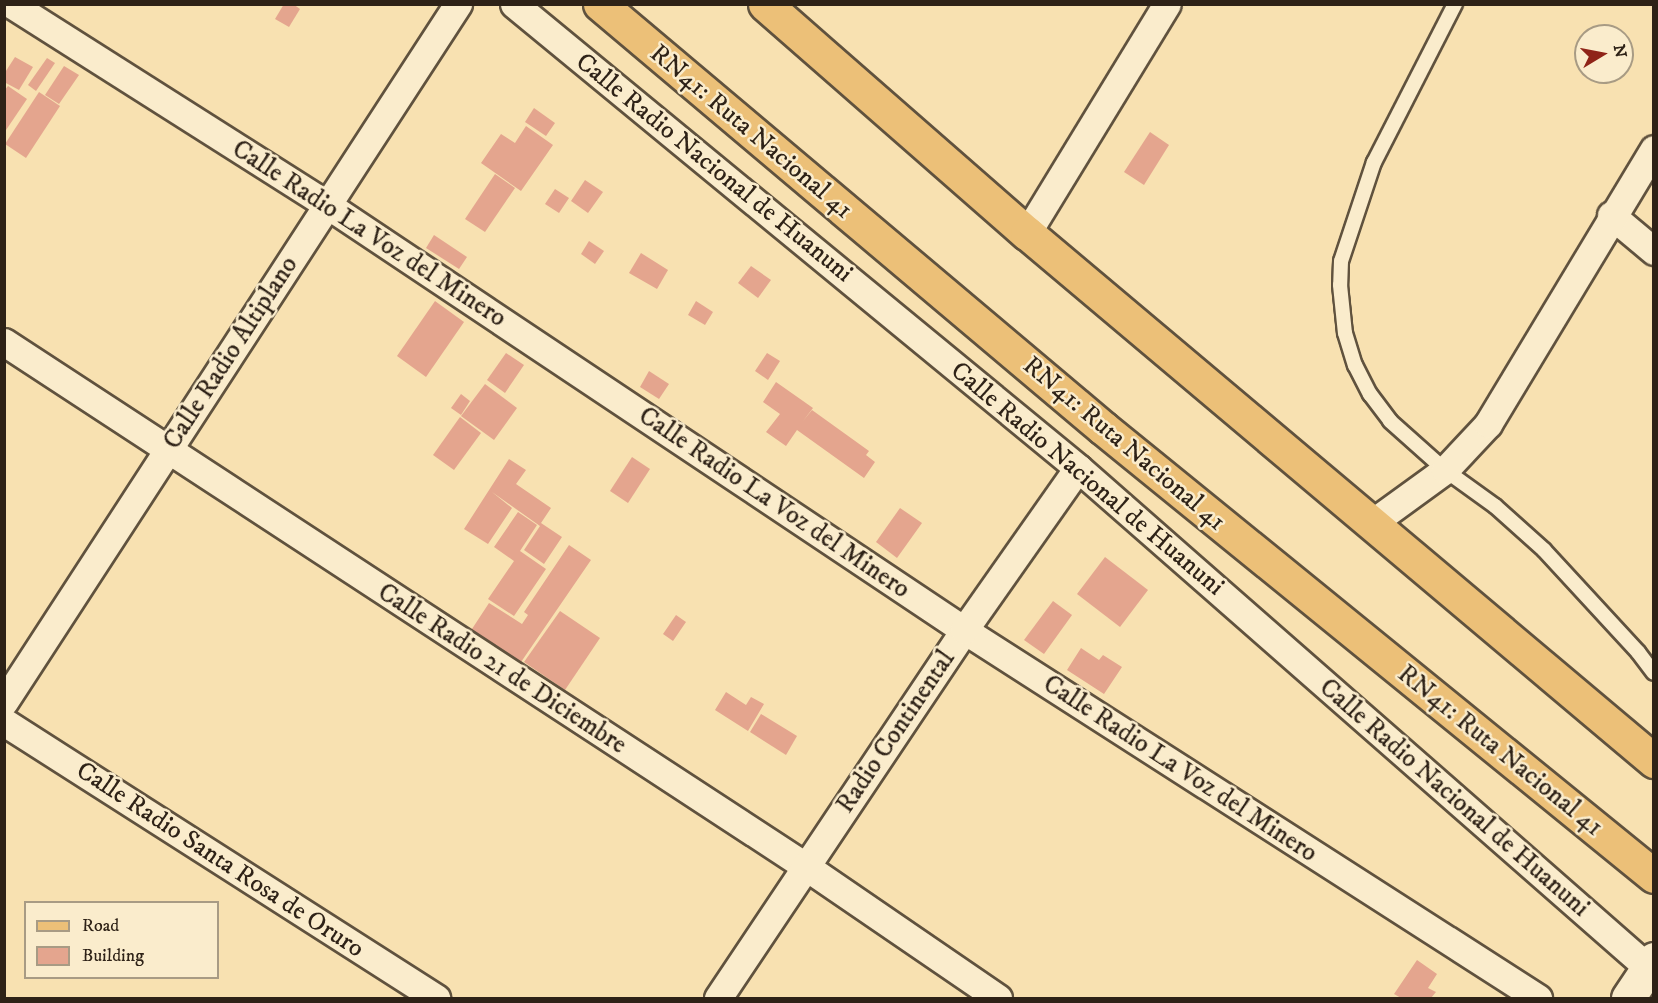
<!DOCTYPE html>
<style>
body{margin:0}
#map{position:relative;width:1658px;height:1003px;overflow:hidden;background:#f8e1b1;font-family:"IM FELL DW Pica",serif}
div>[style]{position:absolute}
.building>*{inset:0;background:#e4a58e}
.roads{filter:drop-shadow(2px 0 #60523e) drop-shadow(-2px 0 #60523e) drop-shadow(0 2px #60523e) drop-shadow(0 -2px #60523e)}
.lane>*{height:14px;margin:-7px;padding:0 7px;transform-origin:7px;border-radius:7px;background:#faeccc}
.street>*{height:27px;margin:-13.5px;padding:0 13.5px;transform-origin:13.5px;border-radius:13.5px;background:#faeccc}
.secondary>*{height:33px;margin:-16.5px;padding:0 16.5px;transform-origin:16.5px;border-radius:16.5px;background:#faeccc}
.primary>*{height:33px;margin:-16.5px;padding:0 16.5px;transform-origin:16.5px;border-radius:16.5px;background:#ecc078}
span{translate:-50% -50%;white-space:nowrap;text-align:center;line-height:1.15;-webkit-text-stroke:5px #faeccc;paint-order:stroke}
.street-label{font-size:26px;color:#2e2217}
.frame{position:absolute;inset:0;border:6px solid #2e2217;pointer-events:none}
.legend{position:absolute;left:24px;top:901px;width:195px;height:78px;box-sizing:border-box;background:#faeccc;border:2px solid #a89b84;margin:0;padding:8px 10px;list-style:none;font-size:18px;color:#2e2217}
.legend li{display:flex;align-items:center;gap:12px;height:30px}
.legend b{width:30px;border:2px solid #a89b84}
.north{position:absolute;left:1574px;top:24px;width:60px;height:60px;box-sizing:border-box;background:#faeccc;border:2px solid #a89b84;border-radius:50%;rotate:80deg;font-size:16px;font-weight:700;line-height:24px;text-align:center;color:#2e2217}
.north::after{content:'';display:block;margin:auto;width:21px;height:27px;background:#8f2418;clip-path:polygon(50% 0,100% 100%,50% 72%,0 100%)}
</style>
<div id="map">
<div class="building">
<i style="clip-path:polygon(284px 4px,293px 4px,300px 9px,289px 27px,275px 19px)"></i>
<i style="clip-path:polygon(15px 57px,33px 67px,19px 90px,4px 82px,4px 74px)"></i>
<i style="clip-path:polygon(47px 58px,55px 63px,36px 91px,28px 85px)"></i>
<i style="clip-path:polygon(64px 66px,79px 75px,59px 104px,45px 95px)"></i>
<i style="clip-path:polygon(8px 86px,27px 99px,4px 133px,4px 91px)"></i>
<i style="clip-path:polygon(39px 92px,60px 106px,26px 158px,5px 144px)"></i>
<i style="clip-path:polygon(534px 108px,555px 123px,546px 136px,525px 122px)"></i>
<i style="clip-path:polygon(526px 126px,553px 145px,521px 191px,481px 163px,501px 134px,515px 143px)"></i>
<i style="clip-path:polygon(1150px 132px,1169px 145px,1144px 185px,1124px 172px)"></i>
<i style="clip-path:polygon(495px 174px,515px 188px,485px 232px,465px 219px)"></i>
<i style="clip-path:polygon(585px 180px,603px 192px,588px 213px,571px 201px)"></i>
<i style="clip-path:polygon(555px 189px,569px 198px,559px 213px,545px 204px)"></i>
<i style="clip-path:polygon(434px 235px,467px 257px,459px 269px,426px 248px)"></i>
<i style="clip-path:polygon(589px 241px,604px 251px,595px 264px,581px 254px)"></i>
<i style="clip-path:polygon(641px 253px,668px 270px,657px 289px,629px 273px)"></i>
<i style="clip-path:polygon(751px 266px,771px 280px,758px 298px,738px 283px)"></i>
<i style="clip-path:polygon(435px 301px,464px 322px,426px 377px,397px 356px)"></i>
<i style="clip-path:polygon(696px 301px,713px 312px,705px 325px,688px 315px)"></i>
<i style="clip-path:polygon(506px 353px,524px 365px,505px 393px,487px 380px)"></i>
<i style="clip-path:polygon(767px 353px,780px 361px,768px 380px,755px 371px)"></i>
<i style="clip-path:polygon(649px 371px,669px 384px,659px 399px,640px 387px)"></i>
<i style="clip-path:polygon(776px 382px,813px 408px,803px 421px,812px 410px,869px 451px,866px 455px,875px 462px,864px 478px,797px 430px,786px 446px,766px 432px,780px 414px,763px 402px)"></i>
<i style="clip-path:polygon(485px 384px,517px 408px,494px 440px,461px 416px)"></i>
<i style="clip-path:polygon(461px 394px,470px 401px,461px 415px,451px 408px)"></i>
<i style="clip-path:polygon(460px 417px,481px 433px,454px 470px,433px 455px)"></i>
<i style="clip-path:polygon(632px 457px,650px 469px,628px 503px,610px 491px)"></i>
<i style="clip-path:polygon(509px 459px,526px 470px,516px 484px,551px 508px,541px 523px,562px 537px,544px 564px,524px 550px,540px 526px,492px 492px,512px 508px,488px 544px,464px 529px)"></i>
<i style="clip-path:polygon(900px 508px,922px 523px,897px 558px,876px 542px)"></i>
<i style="clip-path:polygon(518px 512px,537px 525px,520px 551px,546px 569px,514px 616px,488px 599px,514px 561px,494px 547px)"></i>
<i style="clip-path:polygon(569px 545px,591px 560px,519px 665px,470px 632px,489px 603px,522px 624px,528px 615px,524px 612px)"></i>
<i style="clip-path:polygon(1105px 557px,1148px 590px,1120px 627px,1077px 594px)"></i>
<i style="clip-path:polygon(1053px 601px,1072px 615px,1044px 654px,1024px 640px)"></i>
<i style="clip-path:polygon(560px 611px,600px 638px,565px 690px,524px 662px)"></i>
<i style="clip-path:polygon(676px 615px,686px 622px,673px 641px,663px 634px)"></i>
<i style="clip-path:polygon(1081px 648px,1099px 660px,1103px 655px,1122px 667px,1104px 694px,1067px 670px)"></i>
<i style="clip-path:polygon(726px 692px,746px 705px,751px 697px,764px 704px,748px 731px,715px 710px)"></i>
<i style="clip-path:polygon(761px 714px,797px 736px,786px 755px,750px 732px)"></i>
<i style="clip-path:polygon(1417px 960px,1437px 974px,1428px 988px,1436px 992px,1431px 998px,1401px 998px,1394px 994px)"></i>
</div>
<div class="roads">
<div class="lane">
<i style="left:1455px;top:4px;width:178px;rotate:117.1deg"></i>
<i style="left:1374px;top:162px;width:104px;rotate:108.4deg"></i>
<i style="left:1341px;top:261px;width:24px;rotate:92deg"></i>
<i style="left:1340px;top:285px;width:48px;rotate:84.1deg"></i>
<i style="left:1345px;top:333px;width:34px;rotate:73deg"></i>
<i style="left:1355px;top:365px;width:33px;rotate:63deg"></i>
<i style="left:1370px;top:394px;width:34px;rotate:53deg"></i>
<i style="left:1390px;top:421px;width:74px;rotate:41.7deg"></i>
<i style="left:1445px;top:470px;width:62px;rotate:35.8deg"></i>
<i style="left:1495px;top:506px;width:66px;rotate:41.9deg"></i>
<i style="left:1544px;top:550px;width:139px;rotate:47.3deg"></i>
<i style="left:1638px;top:652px;width:26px;rotate:53deg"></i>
</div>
<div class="street">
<i style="left:11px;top:4px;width:373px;rotate:32.4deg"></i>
<i style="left:326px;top:204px;width:767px;rotate:33.73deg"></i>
<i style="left:964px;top:630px;width:682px;rotate:32.66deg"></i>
<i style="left:514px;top:4px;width:730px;rotate:39.44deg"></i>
<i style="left:1078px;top:468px;width:766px;rotate:41.24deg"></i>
<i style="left:1611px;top:215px;width:56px;rotate:39.9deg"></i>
<i style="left:1027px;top:233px;width:268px;rotate:-58.6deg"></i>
<i style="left:4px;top:342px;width:957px;rotate:33.19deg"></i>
<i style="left:805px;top:866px;width:234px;rotate:34.4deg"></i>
<i style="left:1372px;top:523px;width:90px;rotate:-36deg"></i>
<i style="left:1445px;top:470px;width:63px;rotate:-46.9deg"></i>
<i style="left:1488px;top:424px;width:321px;rotate:-58.9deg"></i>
<i style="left:4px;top:702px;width:833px;rotate:-56.96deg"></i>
<i style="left:4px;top:722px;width:513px;rotate:32.57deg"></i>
<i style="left:718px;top:998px;width:443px;rotate:-56.2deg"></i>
<i style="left:964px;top:630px;width:198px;rotate:-54.9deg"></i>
</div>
<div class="secondary">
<i style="left:1628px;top:998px;width:47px;rotate:-56.3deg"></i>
</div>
<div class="primary">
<i style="left:600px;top:4px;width:658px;rotate:40.13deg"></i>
<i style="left:1103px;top:428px;width:710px;rotate:39.11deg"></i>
<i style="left:765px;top:4px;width:348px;rotate:41.2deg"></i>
<i style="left:1027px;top:233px;width:820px;rotate:40.1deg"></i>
</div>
</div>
<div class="street-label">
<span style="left:751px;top:132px;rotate:40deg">RN41: Ruta Nacional 41</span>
<span style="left:714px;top:168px;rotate:39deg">Calle Radio Nacional de Huanuni</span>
<span style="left:369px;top:234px;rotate:33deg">Calle Radio La Voz del Minero</span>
<span style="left:231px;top:353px;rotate:-57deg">Calle Radio Altiplano</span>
<span style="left:1124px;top:444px;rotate:40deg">RN41: Ruta Nacional 41</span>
<span style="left:1087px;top:479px;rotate:40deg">Calle Radio Nacional de Huanuni</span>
<span style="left:774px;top:503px;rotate:34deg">Calle Radio La Voz del Minero</span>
<span style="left:502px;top:669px;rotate:33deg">Calle Radio 21 de Diciembre</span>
<span style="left:896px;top:732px;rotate:-56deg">Radio Continental</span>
<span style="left:1500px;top:751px;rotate:39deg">RN41: Ruta Nacional 41</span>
<span style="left:1180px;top:769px;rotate:33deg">Calle Radio La Voz del Minero</span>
<span style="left:1454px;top:798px;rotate:41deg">Calle Radio Nacional de Huanuni</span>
<span style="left:220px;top:860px;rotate:33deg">Calle Radio Santa Rosa de Oruro</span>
</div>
<div class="frame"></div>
<ul class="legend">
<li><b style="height:8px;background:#ecc078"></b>Road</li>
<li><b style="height:16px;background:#e4a58e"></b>Building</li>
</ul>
<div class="north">N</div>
</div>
